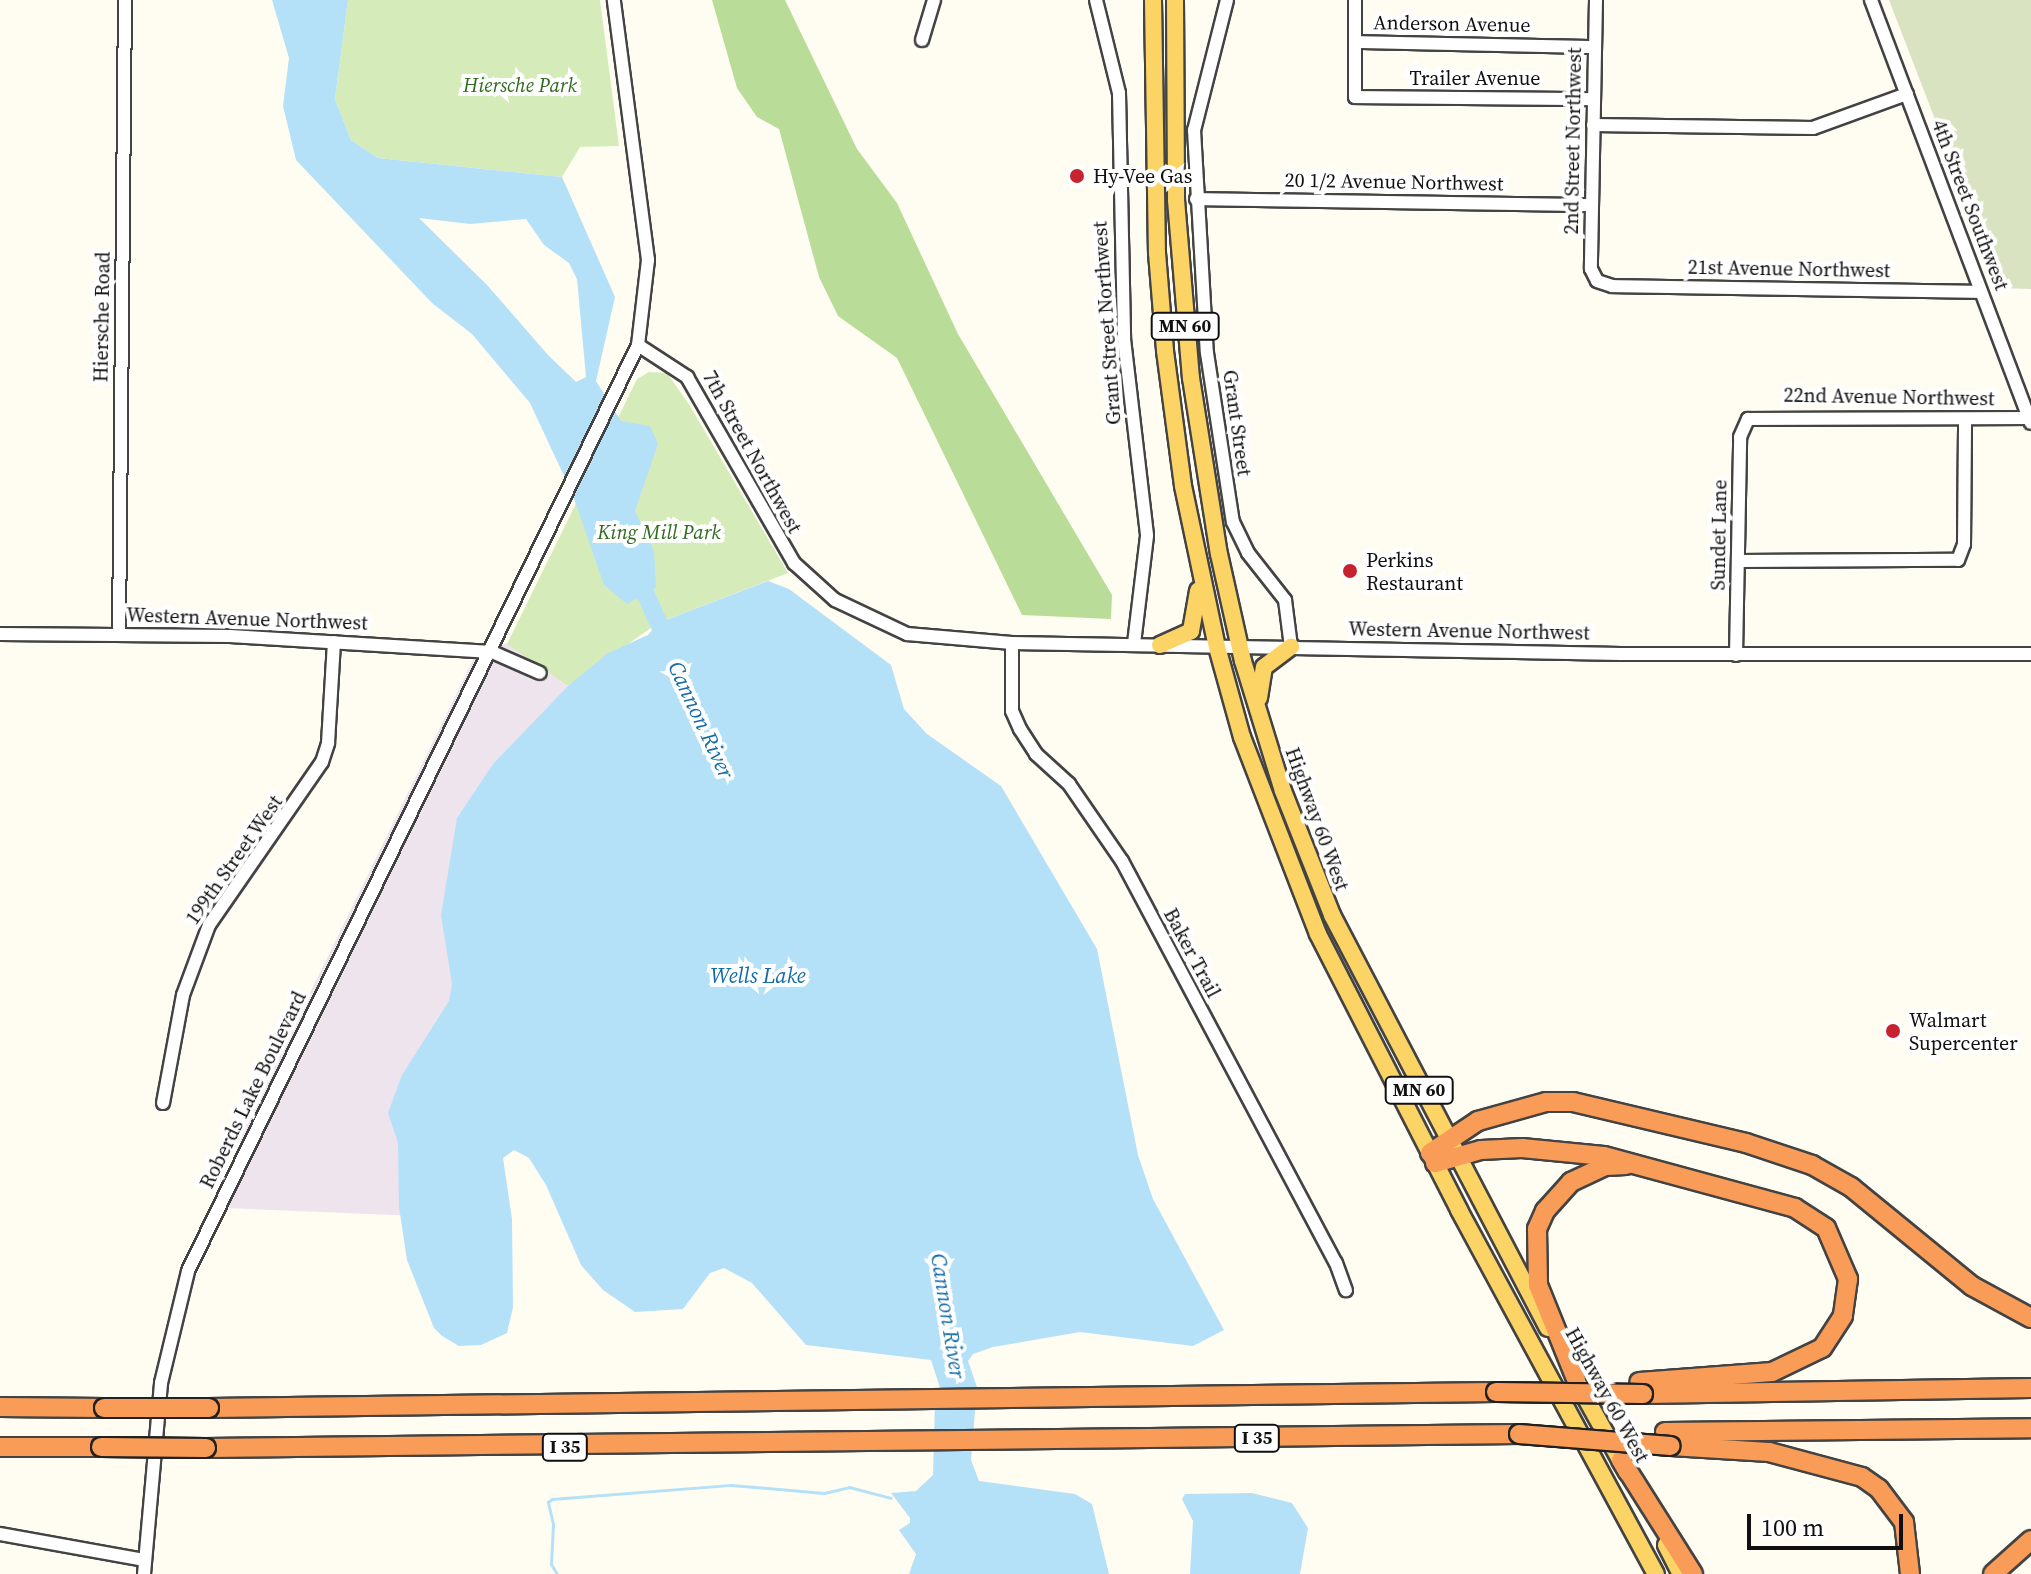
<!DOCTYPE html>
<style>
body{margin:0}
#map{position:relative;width:2031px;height:1574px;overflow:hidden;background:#fffcf2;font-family:"Source Serif 4",serif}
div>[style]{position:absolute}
.industrial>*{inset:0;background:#ede4ee}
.green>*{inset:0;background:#d5ecba}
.forest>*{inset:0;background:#b9dd99}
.cemetery>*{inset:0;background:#d9e3c1}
.water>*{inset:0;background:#b5e1f8}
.stream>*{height:3px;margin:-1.5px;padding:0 1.5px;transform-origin:1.5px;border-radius:1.5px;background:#b5e1f8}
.river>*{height:18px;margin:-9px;padding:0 9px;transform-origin:9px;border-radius:9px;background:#b5e1f8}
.roads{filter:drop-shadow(2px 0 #434343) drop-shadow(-2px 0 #434343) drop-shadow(0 2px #434343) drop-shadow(0 -2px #434343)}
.minor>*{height:12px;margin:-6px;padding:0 6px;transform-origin:6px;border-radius:6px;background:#fff}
.major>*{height:16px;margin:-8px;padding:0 8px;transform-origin:8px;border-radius:8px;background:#fcd365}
.highway>*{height:18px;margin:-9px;padding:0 9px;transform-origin:9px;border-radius:9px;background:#f99c57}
.bridges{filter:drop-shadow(2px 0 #212121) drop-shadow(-2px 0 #212121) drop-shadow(0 2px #212121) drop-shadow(0 -2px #212121)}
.highway-bridge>*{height:18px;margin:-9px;padding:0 9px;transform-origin:9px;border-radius:9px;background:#f99c57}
.dots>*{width:22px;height:22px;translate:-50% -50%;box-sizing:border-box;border:4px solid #fff;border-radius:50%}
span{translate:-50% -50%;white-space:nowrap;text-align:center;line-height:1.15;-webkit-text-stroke:8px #fff;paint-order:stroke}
.shield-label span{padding:2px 6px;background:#fff;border:2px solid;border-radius:6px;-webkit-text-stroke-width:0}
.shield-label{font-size:18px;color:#101010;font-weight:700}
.street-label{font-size:20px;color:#101010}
.park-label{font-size:20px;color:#2f6b1d;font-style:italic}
.poi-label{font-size:20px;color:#101010}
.left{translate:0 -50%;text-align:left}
.water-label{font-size:22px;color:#136ba7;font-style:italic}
.scale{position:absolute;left:1747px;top:1514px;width:156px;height:36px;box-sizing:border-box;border:4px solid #101010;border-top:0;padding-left:10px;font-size:24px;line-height:28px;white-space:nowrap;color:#101010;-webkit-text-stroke:6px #fff;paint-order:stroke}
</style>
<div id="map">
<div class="industrial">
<i style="clip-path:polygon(507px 643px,568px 686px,418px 1216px,225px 1208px,254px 1150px,238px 1140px,474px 658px)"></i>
</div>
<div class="green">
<i style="clip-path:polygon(348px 0,600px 0,619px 146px,580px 147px,562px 177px,378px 158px,351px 140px,335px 99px)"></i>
<i style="clip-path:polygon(649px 372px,667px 373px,690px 406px,788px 573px,658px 623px,568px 686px,507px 644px,637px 379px)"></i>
</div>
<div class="forest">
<i style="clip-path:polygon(712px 0,785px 0,857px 149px,897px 203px,958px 334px,1112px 595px,1111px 619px,1022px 615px,897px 358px,838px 316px,819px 277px,779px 129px,757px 117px,737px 88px)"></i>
</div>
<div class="cemetery">
<i style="clip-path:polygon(1889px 0,2031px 0,2031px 289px,2000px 288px)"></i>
</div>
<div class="water">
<i style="clip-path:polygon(evenodd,272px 0,348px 0,335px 99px,351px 140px,378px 158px,562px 177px,615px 297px,596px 381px,621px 421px,650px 426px,658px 444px,635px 511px,654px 551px,656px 588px,627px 604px,604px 585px,572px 493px,530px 403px,472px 334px,432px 303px,296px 160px,283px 106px,289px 58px,272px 0,419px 218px,470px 224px,526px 219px,544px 245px,569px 263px,577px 279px,586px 377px,576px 382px,548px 355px,488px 286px,419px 218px)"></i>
<i style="clip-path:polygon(768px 581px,789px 589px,891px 665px,904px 709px,927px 734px,1001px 786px,1097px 949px,1138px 1155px,1153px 1199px,1224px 1330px,1193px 1346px,1080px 1332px,993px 1347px,973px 1354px,968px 1361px,977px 1387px,971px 1460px,979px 1481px,1075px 1494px,1092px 1504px,1109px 1574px,909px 1574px,916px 1554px,899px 1530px,910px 1523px,910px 1518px,891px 1493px,916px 1491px,933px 1475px,935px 1399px,943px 1397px,931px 1360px,806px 1345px,752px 1283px,724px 1268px,710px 1273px,683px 1309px,635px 1312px,603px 1290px,581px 1265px,546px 1185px,529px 1158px,514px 1150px,503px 1158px,512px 1219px,513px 1307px,507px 1333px,481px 1345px,459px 1346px,442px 1336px,434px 1328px,407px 1260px,399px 1207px,398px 1143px,388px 1113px,402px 1075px,449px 1001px,452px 984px,441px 915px,457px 818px,493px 764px,568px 686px,608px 653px,648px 635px,658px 623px)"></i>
<i style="clip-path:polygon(1252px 1493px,1292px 1503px,1308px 1528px,1300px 1574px,1190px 1574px,1193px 1521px,1182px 1499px,1185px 1494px)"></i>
</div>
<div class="stream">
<i style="left:557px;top:1574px;width:12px;rotate:-121deg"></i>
<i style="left:551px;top:1564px;width:40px;rotate:-87.1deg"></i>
<i style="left:553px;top:1524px;width:23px;rotate:-103deg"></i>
<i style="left:548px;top:1502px;width:5px;rotate:-37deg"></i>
<i style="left:552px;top:1499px;width:180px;rotate:-4.5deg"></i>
<i style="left:731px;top:1485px;width:93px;rotate:4.9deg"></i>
<i style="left:824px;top:1493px;width:26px;rotate:-13deg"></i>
<i style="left:849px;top:1487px;width:43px;rotate:14.7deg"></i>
</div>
<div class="river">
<i style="left:636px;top:573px;width:78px;rotate:65.7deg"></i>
</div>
<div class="roads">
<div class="minor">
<i style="left:1096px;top:0;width:96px;rotate:76.1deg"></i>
<i style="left:1119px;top:93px;width:246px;rotate:88.8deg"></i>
<i style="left:1124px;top:339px;width:198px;rotate:83.3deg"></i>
<i style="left:1147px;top:536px;width:109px;rotate:96.9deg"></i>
<i style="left:1227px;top:0;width:134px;rotate:104.2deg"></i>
<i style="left:1194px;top:130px;width:223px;rotate:86.7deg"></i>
<i style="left:1207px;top:353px;width:171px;rotate:81.3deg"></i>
<i style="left:1233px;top:522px;width:34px;rotate:64deg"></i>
<i style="left:1248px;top:553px;width:60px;rotate:51.8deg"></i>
<i style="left:1285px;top:600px;width:47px;rotate:82.7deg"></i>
<i style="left:1355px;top:0;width:97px;rotate:90deg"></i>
<i style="left:1355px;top:97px;width:239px;rotate:0.5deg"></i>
<i style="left:1596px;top:0;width:269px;rotate:91.1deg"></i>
<i style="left:1591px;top:269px;width:13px;rotate:63deg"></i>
<i style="left:1597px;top:281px;width:16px;rotate:18deg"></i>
<i style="left:1612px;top:286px;width:369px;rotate:0.9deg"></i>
<i style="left:1871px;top:0;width:452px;rotate:69.3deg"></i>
<i style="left:922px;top:40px;width:42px;rotate:-73.3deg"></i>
<i style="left:1356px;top:42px;width:239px;rotate:1.2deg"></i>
<i style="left:1593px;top:125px;width:220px;rotate:0.8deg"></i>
<i style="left:1813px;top:128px;width:100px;rotate:-19.9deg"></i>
<i style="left:1196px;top:199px;width:395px;rotate:0.9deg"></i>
<i style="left:638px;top:345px;width:59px;rotate:33.1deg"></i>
<i style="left:687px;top:377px;width:215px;rotate:60.1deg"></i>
<i style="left:794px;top:563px;width:55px;rotate:42.1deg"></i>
<i style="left:835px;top:600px;width:80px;rotate:25.3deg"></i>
<i style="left:907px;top:634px;width:105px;rotate:4.9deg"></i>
<i style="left:1012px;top:643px;width:609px;rotate:1.03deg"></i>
<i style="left:1621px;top:654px;width:410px"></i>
<i style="left:1739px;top:561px;width:219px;rotate:-0.3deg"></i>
<i style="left:1958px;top:560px;width:17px;rotate:-69deg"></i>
<i style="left:1964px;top:544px;width:124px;rotate:-89.5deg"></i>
<i style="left:0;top:634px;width:230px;rotate:0.5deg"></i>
<i style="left:230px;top:636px;width:262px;rotate:3.5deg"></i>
<i style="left:492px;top:652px;width:52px;rotate:23.6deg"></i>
<i style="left:119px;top:634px;width:634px;rotate:-89.46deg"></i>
<i style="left:1012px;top:643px;width:68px;rotate:90deg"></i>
<i style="left:1012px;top:711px;width:20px;rotate:66deg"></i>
<i style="left:1020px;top:729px;width:30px;rotate:57deg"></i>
<i style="left:1036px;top:754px;width:45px;rotate:42.3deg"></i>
<i style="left:1069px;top:784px;width:93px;rotate:55.5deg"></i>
<i style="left:1122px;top:861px;width:455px;rotate:62deg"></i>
<i style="left:1336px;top:1263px;width:29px;rotate:70deg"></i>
<i style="left:1736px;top:655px;width:218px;rotate:-88.9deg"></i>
<i style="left:1740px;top:437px;width:20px;rotate:-66deg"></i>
<i style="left:1748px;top:419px;width:281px;rotate:-0.2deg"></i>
<i style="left:163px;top:1103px;width:110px;rotate:-79.5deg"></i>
<i style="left:183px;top:995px;width:75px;rotate:-69.6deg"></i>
<i style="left:209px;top:925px;width:198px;rotate:-55.3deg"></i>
<i style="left:322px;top:762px;width:20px;rotate:-72deg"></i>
<i style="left:328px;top:743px;width:101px;rotate:-86.6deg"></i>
<i style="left:0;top:1534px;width:147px;rotate:10.2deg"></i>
<i style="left:144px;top:1574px;width:192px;rotate:-84.9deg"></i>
<i style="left:161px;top:1383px;width:115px;rotate:-76.4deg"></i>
<i style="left:188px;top:1271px;width:1030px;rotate:-64.08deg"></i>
<i style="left:638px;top:345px;width:86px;rotate:-83.3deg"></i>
<i style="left:648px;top:260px;width:262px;rotate:-97.5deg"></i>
</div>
<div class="major">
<i style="left:1153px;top:0;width:253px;rotate:89.1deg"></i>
<i style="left:1157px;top:253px;width:98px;rotate:85.3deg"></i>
<i style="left:1165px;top:351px;width:136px;rotate:82.4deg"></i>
<i style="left:1183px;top:486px;width:165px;rotate:78.1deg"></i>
<i style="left:1217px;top:647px;width:93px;rotate:74.5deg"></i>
<i style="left:1242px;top:737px;width:211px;rotate:68.9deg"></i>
<i style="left:1318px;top:934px;width:310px;rotate:62.9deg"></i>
<i style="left:1459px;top:1210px;width:414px;rotate:61.6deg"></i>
<i style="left:1175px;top:0;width:200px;rotate:89.7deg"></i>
<i style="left:1176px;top:200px;width:179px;rotate:85.2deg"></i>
<i style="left:1191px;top:378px;width:178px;rotate:81deg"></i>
<i style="left:1219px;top:554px;width:110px;rotate:77.4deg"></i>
<i style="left:1243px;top:661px;width:136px;rotate:72.9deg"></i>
<i style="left:1283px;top:791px;width:133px;rotate:68.4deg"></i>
<i style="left:1332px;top:915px;width:466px;rotate:62.4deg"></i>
<i style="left:1160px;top:645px;width:34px;rotate:-24deg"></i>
<i style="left:1191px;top:631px;width:41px;rotate:-80.1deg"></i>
<i style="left:1259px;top:698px;width:31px;rotate:-81deg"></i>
<i style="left:1264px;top:667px;width:34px;rotate:-37deg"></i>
<i style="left:1578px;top:1384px;width:101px;rotate:60.9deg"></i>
<i style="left:1666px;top:1545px;width:33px;rotate:63deg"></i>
</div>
<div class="highway">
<i style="left:1430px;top:1153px;width:58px;rotate:-33.7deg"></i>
<i style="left:1478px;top:1121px;width:71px;rotate:-15.6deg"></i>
<i style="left:1546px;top:1102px;width:27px"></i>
<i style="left:1573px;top:1102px;width:178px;rotate:13.3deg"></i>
<i style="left:1746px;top:1143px;width:70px;rotate:18.4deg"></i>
<i style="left:1812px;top:1165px;width:45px;rotate:29.4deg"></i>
<i style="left:1851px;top:1187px;width:156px;rotate:39.3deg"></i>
<i style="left:1972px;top:1286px;width:67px;rotate:28.5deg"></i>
<i style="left:1435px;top:1163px;width:48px;rotate:-15.8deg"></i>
<i style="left:1481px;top:1150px;width:41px;rotate:-2.8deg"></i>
<i style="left:1522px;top:1148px;width:82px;rotate:5.6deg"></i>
<i style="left:1604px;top:1156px;width:198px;rotate:15.2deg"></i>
<i style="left:1795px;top:1208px;width:37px;rotate:33deg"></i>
<i style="left:1826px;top:1228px;width:56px;rotate:66.7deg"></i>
<i style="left:1848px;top:1279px;width:37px;rotate:98deg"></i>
<i style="left:1843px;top:1316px;width:38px;rotate:123deg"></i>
<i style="left:1822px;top:1348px;width:55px;rotate:154.4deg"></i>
<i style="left:1772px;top:1372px;width:133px;rotate:175.7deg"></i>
<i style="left:1576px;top:1379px;width:101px;rotate:-112deg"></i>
<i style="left:1538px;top:1285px;width:56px;rotate:-91deg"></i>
<i style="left:1537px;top:1229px;width:20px;rotate:-66deg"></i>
<i style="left:1545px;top:1211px;width:39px;rotate:-48deg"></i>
<i style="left:1571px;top:1182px;width:38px;rotate:-25deg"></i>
<i style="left:1606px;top:1166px;width:20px;rotate:-3deg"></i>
<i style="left:1643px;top:1394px;width:388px;rotate:-0.9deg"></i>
<i style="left:0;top:1407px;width:104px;rotate:0.6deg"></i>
<i style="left:209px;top:1408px;width:1287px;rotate:-0.71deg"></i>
<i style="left:1665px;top:1432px;width:366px;rotate:-0.6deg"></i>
<i style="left:1671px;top:1446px;width:98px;rotate:3.5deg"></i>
<i style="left:1769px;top:1452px;width:96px;rotate:15deg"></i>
<i style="left:1862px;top:1477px;width:21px;rotate:35deg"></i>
<i style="left:1879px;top:1489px;width:41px;rotate:52.9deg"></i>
<i style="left:1904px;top:1522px;width:52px;rotate:83.4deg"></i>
<i style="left:0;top:1447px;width:101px"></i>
<i style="left:206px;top:1448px;width:1313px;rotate:-0.61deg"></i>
<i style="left:1621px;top:1460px;width:135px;rotate:57.7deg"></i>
<i style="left:1993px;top:1574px;width:51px;rotate:-41.8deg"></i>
</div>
</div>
<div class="bridges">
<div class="highway-bridge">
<i style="left:1496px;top:1392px;width:147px;rotate:0.8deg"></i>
<i style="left:104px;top:1408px;width:105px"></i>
<i style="left:1519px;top:1434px;width:152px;rotate:4.5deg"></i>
<i style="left:101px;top:1447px;width:105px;rotate:0.5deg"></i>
</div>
</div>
<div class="dots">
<i style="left:1077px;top:176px;background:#c6222f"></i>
<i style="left:1350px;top:571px;background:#c6222f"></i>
<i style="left:1893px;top:1031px;background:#c6222f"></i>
</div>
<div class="shield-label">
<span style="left:1185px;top:326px">MN 60</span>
<span style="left:1419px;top:1090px">MN 60</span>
<span style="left:1257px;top:1438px">I 35</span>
<span style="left:565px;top:1447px">I 35</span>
</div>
<div class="street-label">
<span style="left:1452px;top:24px;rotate:1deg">Anderson Avenue</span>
<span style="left:1475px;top:78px">Trailer Avenue</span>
<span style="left:1573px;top:141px;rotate:-89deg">2nd Street Northwest</span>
<span style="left:1394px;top:182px;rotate:1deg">20 1/2 Avenue Northwest</span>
<span style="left:1970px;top:205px;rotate:69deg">4th Street Southwest</span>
<span style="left:1789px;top:269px;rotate:1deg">21st Avenue Northwest</span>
<span style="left:102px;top:317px;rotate:-89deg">Hiersche Road</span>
<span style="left:1107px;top:323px;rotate:-94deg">Grant Street Northwest</span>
<span style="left:1889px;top:397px;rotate:1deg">22nd Avenue Northwest</span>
<span style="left:1237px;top:423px;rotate:82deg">Grant Street</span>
<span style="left:752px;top:452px;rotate:61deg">7th Street Northwest</span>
<span style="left:1719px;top:535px;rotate:-89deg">Sundet Lane</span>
<span style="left:247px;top:619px;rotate:2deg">Western Avenue Northwest</span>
<span style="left:1469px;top:631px;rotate:1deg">Western Avenue Northwest</span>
<span style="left:1317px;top:819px;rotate:70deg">Highway 60 West</span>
<span style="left:234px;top:860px;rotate:-55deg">199th Street West</span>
<span style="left:1192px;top:953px;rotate:62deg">Baker Trail</span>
<span style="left:253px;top:1090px;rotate:-64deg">Roberds Lake Boulevard</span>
<span style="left:1607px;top:1395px;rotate:61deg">Highway 60 West</span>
</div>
<div class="park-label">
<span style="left:520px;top:85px">Hiersche Park</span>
<span style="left:659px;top:532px">King Mill Park</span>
</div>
<div class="poi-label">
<span class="left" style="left:1093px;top:176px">Hy-Vee Gas</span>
<span class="left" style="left:1366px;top:572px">Perkins<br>Restaurant</span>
<span class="left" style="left:1909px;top:1032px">Walmart<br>Supercenter</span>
</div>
<div class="water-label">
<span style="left:701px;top:720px;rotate:65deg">Cannon River</span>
<span style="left:758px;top:976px">Wells Lake</span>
<span style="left:948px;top:1316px;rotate:81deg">Cannon River</span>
</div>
<div class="scale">100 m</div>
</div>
